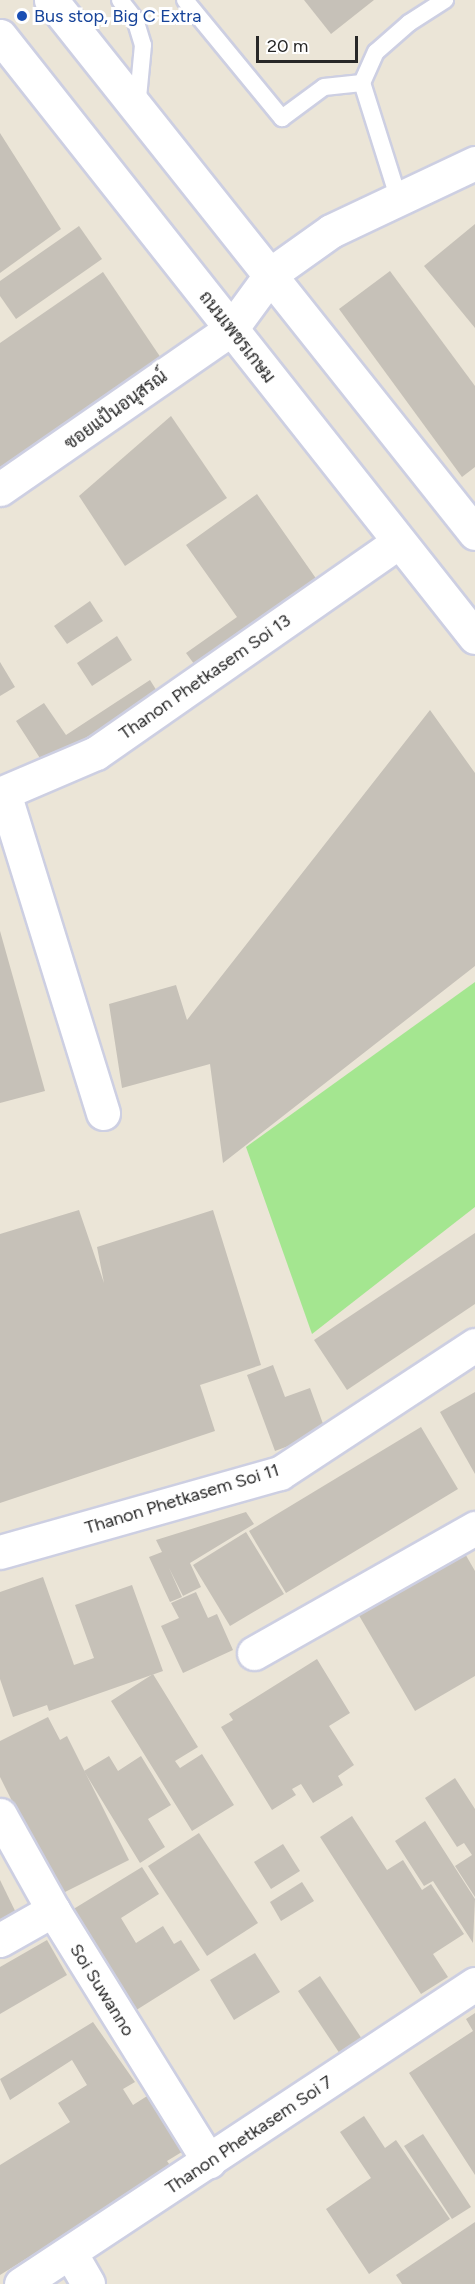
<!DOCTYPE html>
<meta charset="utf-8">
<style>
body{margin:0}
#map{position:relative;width:475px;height:2284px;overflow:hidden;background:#ebe5d7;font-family:Figtree,Sarabun,sans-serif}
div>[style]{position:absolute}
.green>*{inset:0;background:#a4e690}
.building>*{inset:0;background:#c6c1b8}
.roads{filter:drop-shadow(2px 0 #cdcfe2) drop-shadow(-2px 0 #cdcfe2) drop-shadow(0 2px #cdcfe2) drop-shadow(0 -2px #cdcfe2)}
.service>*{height:16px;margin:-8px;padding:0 8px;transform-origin:8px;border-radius:8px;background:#fff}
.minor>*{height:33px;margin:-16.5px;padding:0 16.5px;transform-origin:16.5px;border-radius:16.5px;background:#fff}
.tertiary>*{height:33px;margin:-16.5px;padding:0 16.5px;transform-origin:16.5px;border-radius:16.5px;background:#fff}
.secondary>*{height:33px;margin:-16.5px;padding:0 16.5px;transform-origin:16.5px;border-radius:16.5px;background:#fff}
.dots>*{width:16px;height:16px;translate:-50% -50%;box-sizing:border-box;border:3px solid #fff;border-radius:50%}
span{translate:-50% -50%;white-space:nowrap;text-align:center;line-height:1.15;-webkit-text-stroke:6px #fff;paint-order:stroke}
.transit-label{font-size:18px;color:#164399}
.left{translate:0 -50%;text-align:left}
.street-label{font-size:18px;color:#272727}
.scale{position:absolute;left:256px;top:36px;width:102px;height:27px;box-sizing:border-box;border:3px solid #272727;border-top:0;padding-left:8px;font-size:18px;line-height:21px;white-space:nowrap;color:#272727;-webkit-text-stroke:4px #fff;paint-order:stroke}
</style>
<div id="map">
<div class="green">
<i style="clip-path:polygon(475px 982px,475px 1207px,312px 1334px,246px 1147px)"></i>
</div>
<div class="building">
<i style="clip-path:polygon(304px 0,374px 0,331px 34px)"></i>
<i style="clip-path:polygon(0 133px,61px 229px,0 273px)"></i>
<i style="clip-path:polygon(475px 224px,475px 328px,424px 266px)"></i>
<i style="clip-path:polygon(79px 226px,102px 259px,16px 319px,0 296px,0 281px)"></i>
<i style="clip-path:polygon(390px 271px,475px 386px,475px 467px,462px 477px,339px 309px)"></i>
<i style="clip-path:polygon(103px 272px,161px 358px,0 472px,0 343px)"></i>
<i style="clip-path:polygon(171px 416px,227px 498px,125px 566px,79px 496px)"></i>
<i style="clip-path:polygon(257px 494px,322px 587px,200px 672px,186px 653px,237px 617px,186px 545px)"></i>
<i style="clip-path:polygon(90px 601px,103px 621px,67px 644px,54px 626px)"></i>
<i style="clip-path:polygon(117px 636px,132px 660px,92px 686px,77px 663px)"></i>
<i style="clip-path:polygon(0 662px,15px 687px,0 696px)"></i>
<i style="clip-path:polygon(150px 680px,160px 696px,47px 769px,16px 721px,44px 703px,66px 735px)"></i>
<i style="clip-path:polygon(430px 710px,475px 773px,475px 966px,223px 1163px,210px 1064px,122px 1088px,109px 1004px,176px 985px,187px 1020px)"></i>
<i style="clip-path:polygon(0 931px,45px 1091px,0 1103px)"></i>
<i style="clip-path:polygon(79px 1210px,104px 1283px,97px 1247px,213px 1210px,261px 1365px,200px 1385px,215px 1431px,0 1503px,0 1234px)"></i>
<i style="clip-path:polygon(475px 1233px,475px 1304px,347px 1390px,314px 1340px)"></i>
<i style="clip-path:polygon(273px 1365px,285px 1397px,310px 1388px,326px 1432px,275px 1451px,247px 1375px)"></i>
<i style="clip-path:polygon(475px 1392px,475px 1474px,440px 1412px)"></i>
<i style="clip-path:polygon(421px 1427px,458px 1489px,286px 1593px,249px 1531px)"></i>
<i style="clip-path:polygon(246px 1512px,254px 1524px,190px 1563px,201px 1587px,183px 1596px,169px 1568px,182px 1597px,170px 1602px,149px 1557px,162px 1552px,156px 1540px)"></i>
<i style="clip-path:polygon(246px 1532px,284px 1594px,230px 1626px,193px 1565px)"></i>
<i style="clip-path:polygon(460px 1545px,475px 1571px,475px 1676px,415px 1711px,354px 1607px)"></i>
<i style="clip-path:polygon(43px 1577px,74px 1665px,94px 1658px,75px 1605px,132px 1585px,163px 1671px,49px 1711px,47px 1705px,13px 1717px,0 1679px,0 1592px)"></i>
<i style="clip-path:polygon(196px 1592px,208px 1618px,217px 1614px,233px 1650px,183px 1673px,161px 1626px,179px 1618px,171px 1603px)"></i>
<i style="clip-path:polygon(317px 1659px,350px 1713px,329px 1726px,354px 1765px,338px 1776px,343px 1785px,313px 1803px,301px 1784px,292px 1789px,296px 1795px,272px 1810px,221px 1727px,233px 1720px,229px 1714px)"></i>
<i style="clip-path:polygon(153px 1674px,198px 1747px,175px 1761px,180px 1768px,202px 1754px,234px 1805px,192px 1831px,111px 1701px)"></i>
<i style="clip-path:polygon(48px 1717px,60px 1740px,67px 1736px,129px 1860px,59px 1895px,0 1777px,0 1741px)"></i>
<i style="clip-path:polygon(109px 1756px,118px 1771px,141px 1756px,171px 1805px,148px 1819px,165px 1847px,140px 1863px,84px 1771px)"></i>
<i style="clip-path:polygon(455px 1778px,475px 1809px,475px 1897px,455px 1866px,472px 1855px,464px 1843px,457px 1847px,425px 1798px)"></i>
<i style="clip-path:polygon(352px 1816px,387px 1870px,403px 1860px,422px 1890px,431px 1884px,464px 1934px,433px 1954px,448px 1977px,421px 1994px,320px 1837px)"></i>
<i style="clip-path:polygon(425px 1821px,475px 1899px,473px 1943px,433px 1881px,424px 1886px,395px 1841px)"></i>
<i style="clip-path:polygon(199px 1833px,258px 1923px,207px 1956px,148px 1866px)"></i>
<i style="clip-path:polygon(283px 1844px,300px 1871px,271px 1889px,254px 1862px)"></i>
<i style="clip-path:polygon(142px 1867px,159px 1894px,121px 1918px,136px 1943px,163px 1926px,174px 1944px,181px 1940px,200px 1970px,130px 2014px,67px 1913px)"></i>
<i style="clip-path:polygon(0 1880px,21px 1923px,0 1933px)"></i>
<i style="clip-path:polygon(302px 1882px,314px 1901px,281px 1921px,270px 1902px)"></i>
<i style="clip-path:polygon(47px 1940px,67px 1975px,0 2014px,0 1967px)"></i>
<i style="clip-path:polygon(255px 1953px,280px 1992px,234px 2020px,210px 1980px)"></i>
<i style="clip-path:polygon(320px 1976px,364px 2042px,342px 2057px,298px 1991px)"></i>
<i style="clip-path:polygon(475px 2013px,475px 2175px,409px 2073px,473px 2031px,466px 2019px)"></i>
<i style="clip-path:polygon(93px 2022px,135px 2082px,123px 2089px,133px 2105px,155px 2091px,190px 2147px,167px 2161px,172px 2168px,0 2275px,0 2165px,70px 2122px,58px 2103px,87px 2085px,72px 2060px,10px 2100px,0 2079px)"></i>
<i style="clip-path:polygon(364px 2116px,385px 2148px,396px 2140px,450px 2219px,369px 2274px,326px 2209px,371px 2178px,340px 2132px)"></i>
<i style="clip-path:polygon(423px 2134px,471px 2207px,452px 2219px,404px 2146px)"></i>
<i style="clip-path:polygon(475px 2222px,475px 2284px,402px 2284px,396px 2275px)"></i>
</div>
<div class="roads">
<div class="service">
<i style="left:120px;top:0;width:24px;rotate:52deg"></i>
<i style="left:135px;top:19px;width:27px;rotate:73deg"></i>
<i style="left:143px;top:45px;width:63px;rotate:95.4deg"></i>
<i style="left:185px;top:0;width:153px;rotate:50.6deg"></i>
<i style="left:282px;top:118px;width:52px;rotate:-36.4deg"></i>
<i style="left:324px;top:87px;width:38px;rotate:-6deg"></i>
<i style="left:399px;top:200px;width:123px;rotate:-107.5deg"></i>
<i style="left:362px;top:83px;width:34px;rotate:-66deg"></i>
<i style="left:376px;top:52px;width:44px;rotate:-41.3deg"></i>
<i style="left:409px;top:23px;width:43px;rotate:-32.6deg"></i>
</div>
<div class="minor">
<i style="left:0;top:489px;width:281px;rotate:-34.7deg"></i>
<i style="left:4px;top:793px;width:335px;rotate:72.8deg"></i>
<i style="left:0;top:794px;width:104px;rotate:-23.1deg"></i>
<i style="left:96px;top:753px;width:369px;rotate:-34.9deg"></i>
<i style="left:254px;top:1653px;width:254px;rotate:-29.5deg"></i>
<i style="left:0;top:1815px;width:109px;rotate:60.8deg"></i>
<i style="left:53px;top:1910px;width:296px;rotate:58.2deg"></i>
<i style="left:0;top:1940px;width:61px;rotate:-29.5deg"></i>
<i style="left:71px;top:2254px;width:34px;rotate:60deg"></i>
<i style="left:21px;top:2284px;width:544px;rotate:-33.46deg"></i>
</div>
<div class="tertiary">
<i style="left:231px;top:329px;width:69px;rotate:-53.8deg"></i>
<i style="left:272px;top:273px;width:72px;rotate:-35.4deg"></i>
<i style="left:331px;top:231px;width:159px;rotate:-25.3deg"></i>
<i style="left:0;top:1552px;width:291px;rotate:-15.8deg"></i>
<i style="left:280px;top:1473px;width:233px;rotate:-33.3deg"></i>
</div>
<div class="secondary">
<i style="left:51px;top:0;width:681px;rotate:51.5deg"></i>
<i style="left:0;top:36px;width:766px;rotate:51.68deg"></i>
</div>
</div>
<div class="dots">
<i style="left:22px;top:16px;background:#1a4fb4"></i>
</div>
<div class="transit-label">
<span class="left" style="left:34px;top:16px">Bus stop, Big C Extra</span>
</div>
<div class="street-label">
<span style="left:237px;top:337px;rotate:52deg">ถนนเพชรเกษม</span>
<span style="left:116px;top:410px;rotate:-36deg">ซอยแป้นอนุสรณ์</span>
<span style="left:205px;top:677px;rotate:-35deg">Thanon Phetkasem Soi 13</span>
<span style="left:182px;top:1499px;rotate:-17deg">Thanon Phetkasem Soi 11</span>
<span style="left:102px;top:1990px;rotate:58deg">Soi Suwanno</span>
<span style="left:249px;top:2135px;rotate:-34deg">Thanon Phetkasem Soi 7</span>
</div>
<div class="scale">20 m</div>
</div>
